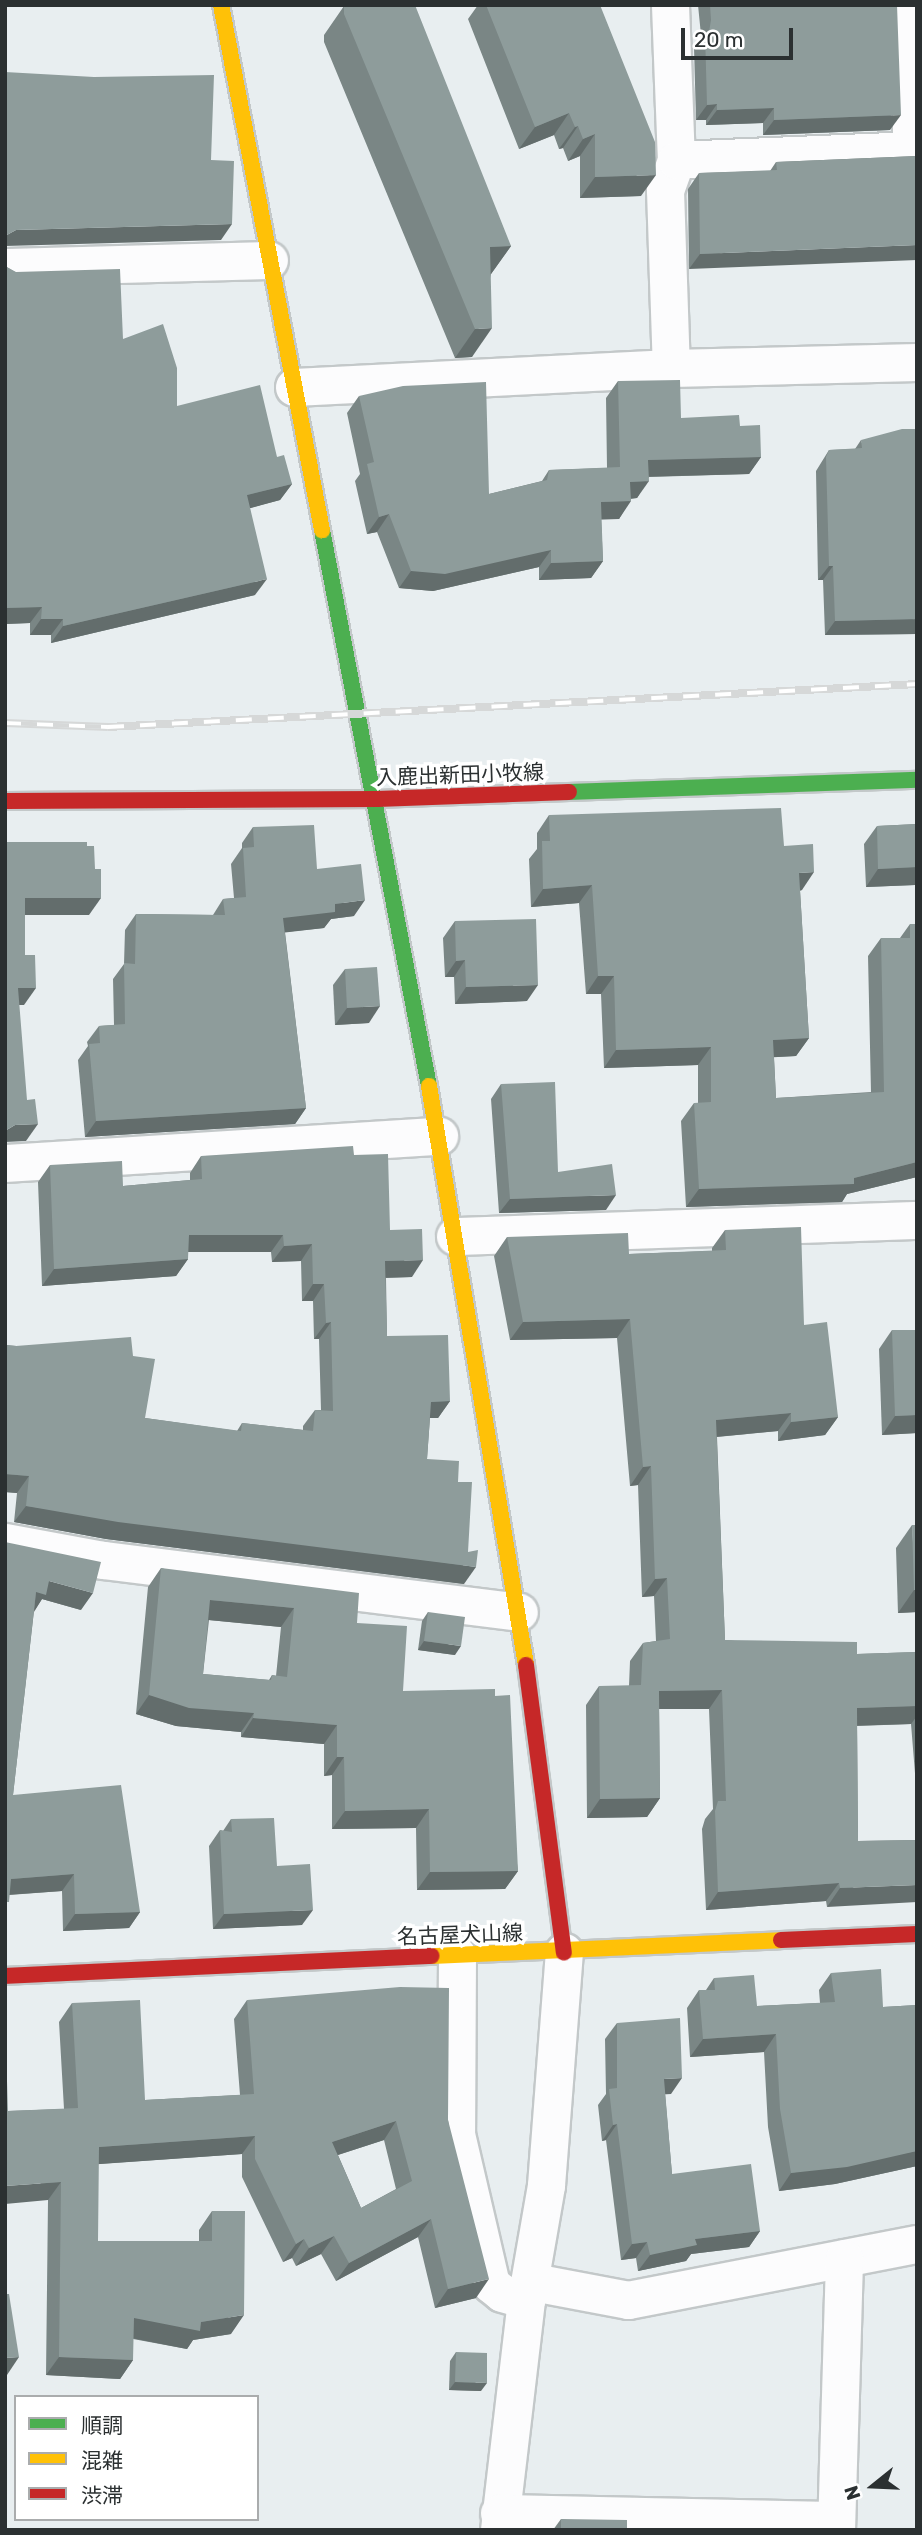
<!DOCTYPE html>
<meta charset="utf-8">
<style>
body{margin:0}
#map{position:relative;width:922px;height:2535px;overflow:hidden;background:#e8eef0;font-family:Rubik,"Noto Sans JP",sans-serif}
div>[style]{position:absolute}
.roads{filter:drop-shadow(2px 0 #c3c8c9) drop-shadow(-2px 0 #c3c8c9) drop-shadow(0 2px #c3c8c9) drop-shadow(0 -2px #c3c8c9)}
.street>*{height:37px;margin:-18.5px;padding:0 18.5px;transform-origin:18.5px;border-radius:18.5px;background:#fcfcfd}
.fast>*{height:16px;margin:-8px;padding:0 8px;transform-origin:8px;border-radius:8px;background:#4caf50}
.slow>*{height:16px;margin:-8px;padding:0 8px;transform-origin:8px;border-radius:8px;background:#ffc107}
.jam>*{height:16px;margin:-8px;padding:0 8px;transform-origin:8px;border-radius:8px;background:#c62828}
.rail>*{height:8px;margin-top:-4px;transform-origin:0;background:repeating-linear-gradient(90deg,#fff 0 16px,#d6d8d8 0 32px);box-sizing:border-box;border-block:2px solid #d6d8d8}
.wall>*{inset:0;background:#7a8685}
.shaded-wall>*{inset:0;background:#636d6c}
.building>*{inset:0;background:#8e9c9b}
span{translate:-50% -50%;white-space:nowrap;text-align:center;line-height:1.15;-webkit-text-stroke:7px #fff;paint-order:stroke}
.street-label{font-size:21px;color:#2b3031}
.frame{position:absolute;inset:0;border:7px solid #2b3031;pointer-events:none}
.legend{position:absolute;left:14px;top:2395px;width:245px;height:126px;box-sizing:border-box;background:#fff;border:2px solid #aaacad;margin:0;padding:9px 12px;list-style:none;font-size:21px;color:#2b3031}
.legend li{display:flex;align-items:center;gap:14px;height:35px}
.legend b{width:35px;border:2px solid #aaacad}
.north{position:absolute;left:838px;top:2451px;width:70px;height:70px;-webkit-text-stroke:5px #fff;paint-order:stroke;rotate:252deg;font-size:19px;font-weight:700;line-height:28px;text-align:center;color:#2b3031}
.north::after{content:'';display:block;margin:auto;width:24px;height:32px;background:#2b3031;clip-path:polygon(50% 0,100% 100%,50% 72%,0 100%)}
.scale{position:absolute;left:681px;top:28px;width:112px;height:32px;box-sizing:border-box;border:4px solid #2b3031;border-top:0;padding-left:9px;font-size:21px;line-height:24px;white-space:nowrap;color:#2b3031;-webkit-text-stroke:5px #fff;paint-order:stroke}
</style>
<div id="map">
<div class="roads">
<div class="street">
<i style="left:670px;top:5px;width:155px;rotate:87.8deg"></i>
<i style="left:676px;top:160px;width:32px;rotate:110deg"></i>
<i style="left:665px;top:190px;width:178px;rotate:88.1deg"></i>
<i style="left:907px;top:5px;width:146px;rotate:88deg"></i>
<i style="left:676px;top:160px;width:241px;rotate:-2.4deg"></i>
<i style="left:5px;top:267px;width:264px;rotate:-1.5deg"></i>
<i style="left:294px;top:387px;width:377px;rotate:-2.9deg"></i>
<i style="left:671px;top:368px;width:246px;rotate:-1.4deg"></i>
<i style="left:5px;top:1163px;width:435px;rotate:-3.6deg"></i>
<i style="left:455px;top:1236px;width:462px;rotate:-2deg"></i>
<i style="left:5px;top:1542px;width:100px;rotate:10.4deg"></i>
<i style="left:103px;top:1560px;width:419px;rotate:7.1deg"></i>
<i style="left:457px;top:1955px;width:179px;rotate:90.3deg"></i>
<i style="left:456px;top:2134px;width:154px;rotate:76.9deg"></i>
<i style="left:491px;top:2284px;width:14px;rotate:39deg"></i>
<i style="left:502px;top:2293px;width:25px;rotate:16deg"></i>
<i style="left:526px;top:2300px;width:232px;rotate:96.7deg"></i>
<i style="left:533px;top:2282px;width:97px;rotate:10.7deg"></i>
<i style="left:628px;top:2300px;width:294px;rotate:-11deg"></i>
<i style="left:526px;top:2300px;width:117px;rotate:-80.1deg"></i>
<i style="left:546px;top:2185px;width:234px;rotate:-85.6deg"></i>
<i style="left:499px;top:2513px;width:337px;rotate:1.2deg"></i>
<i style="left:836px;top:2530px;width:272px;rotate:-88.3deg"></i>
</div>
<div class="fast">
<i style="left:322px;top:530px;width:566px;rotate:79.11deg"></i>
<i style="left:569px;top:792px;width:348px;rotate:-2deg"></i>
</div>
<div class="slow">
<i style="left:221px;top:5px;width:535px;rotate:79.11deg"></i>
<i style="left:429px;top:1086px;width:587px;rotate:80.49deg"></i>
<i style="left:432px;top:1956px;width:349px;rotate:-2.6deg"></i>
</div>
<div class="jam">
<i style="left:5px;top:801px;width:372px;rotate:-0.3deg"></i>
<i style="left:377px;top:799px;width:192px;rotate:-2.1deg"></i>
<i style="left:526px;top:1665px;width:290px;rotate:82.5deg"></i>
<i style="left:781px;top:1940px;width:136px;rotate:-2.5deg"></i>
<i style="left:5px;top:1976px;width:427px;rotate:-2.7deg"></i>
</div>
</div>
<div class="rail">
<i style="left:5px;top:723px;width:103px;rotate:2.2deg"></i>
<i style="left:108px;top:727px;width:810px;rotate:-3.04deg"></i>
</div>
<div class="wall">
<i style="clip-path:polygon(478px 5px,600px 5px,641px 196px,580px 198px,580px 156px,568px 161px,563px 148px,559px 149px,554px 135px,519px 149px,468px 19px)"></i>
<i style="clip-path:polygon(698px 5px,897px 5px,890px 130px,763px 135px,763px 123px,706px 125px,706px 120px,696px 120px,694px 47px,700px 38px,701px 35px)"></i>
<i style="clip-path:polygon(344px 6px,511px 246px,491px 274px,472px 357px,455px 358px,324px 42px,324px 35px)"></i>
<i style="clip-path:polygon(917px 156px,689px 269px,688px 189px,699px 173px,770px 171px,776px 162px)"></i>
<i style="clip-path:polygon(5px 266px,123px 339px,177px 406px,277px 457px,292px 484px,280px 500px,250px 508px,255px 595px,51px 643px,51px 635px,30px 635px,30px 623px,5px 624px)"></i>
<i style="clip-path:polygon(618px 381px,681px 418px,740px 426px,761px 457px,749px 474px,649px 477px,637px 498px,631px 499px,619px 519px,601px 519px,603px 561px,591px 578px,539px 580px,539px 567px,433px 591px,399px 588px,377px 532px,367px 534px,355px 481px,360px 474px,347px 413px,359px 396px,489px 494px,542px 481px,549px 470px,607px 468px,606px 398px)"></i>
<i style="clip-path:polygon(861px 440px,917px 634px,825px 635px,823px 580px,818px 580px,816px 471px,829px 450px,855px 449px)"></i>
<i style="clip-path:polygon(549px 815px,784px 846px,802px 890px,800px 891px,809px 1038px,796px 1056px,774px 1057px,776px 1098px,871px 1092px,868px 956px,881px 938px,900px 938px,910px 924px,917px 924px,917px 1177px,847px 1194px,842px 1202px,686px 1207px,681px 1121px,694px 1103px,698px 1103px,698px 1065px,604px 1068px,601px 994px,586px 994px,579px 903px,531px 907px,529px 859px,537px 849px,537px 833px)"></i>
<i style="clip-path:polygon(917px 824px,917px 923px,915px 885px,866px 887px,864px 844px,877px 826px)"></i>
<i style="clip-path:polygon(253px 827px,317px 869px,354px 916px,331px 919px,324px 928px,285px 932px,306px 1108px,295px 1124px,85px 1137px,78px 1060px,88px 1046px,87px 1042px,99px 1026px,114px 1025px,113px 979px,124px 964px,125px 930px,136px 914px,213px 915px,223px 899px,234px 898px,231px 864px,242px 848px,242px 843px)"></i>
<i style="clip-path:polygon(455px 921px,527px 1001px,455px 1004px,454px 977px,445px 977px,443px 938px)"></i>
<i style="clip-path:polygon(345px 969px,369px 1023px,335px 1025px,333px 985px)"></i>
<i style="clip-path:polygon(501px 1084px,558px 1172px,606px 1210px,499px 1213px,491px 1099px)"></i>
<i style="clip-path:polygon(354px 1155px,390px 1230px,412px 1277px,386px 1278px,387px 1336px,450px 1401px,438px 1418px,430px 1418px,427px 1459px,458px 1482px,464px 1584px,106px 1539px,14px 1522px,17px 1493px,5px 1492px,5px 1345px,133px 1356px,145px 1418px,237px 1431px,242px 1423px,303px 1430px,303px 1426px,315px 1410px,321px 1410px,319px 1339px,314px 1339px,313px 1301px,302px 1301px,301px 1261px,272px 1262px,271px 1252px,188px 1252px,188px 1259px,176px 1276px,42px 1286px,38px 1182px,50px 1165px,123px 1186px,190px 1180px,190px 1173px,201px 1156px)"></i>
<i style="clip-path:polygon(725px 1230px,804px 1325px,838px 1417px,825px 1435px,778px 1441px,778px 1431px,717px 1437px,725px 1640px,857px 1654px,917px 1652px,917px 1798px,911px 1724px,857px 1726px,858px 1841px,917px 1840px,827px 1907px,826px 1901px,706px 1910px,702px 1829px,705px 1819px,713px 1809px,709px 1709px,659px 1709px,660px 1798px,647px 1817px,587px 1818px,586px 1705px,599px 1686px,629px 1686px,630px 1661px,643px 1643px,656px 1641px,654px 1596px,642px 1597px,638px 1485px,630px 1486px,617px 1338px,510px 1340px,494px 1256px,507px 1237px,629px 1254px,712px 1251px,712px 1248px)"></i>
<i style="clip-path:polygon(892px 1330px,917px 1330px,917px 1433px,882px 1435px,879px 1349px)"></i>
<i style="clip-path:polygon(912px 1525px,917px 1612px,898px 1613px,896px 1548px)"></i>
<i style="clip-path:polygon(5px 1542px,81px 1610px,42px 1599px,34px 1611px,13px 1795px,140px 1912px,129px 1928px,63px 1931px,62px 1891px,9px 1895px)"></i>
<i style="clip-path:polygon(evenodd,161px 1568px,357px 1623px,403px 1691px,495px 1696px,518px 1871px,505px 1889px,417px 1890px,416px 1828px,332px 1829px,332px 1775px,324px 1776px,324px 1744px,241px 1737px,241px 1732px,176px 1726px,136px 1714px,148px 1587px,161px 1568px,209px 1620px,281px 1627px,276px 1676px,272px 1675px,269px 1680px,203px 1674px,209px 1620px)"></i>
<i style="clip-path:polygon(428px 1612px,455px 1655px,418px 1650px,422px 1621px)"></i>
<i style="clip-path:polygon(231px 1819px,302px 1925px,213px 1929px,209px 1846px,220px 1830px,223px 1831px)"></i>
<i style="clip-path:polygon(831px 1973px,883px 2007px,917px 2005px,917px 2166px,835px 2184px,779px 2191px,768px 2127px,764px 2052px,690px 2057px,687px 2008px,699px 1990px,706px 1990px,714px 1978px,757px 2006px,820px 2003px,819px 1990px)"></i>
<i style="clip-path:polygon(evenodd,247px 2000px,448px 2120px,476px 2298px,435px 2308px,418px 2237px,336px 2281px,321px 2254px,296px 2266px,292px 2258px,283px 2262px,242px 2177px,242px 2154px,98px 2164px,98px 2241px,199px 2241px,199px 2230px,212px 2211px,231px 2334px,193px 2340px,187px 2349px,133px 2339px,133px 2360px,120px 2379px,46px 2375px,48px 2200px,8px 2111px,64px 2109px,59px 2022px,72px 2003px,145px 2100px,240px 2095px,234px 2019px,247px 2000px,384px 2140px,396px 2189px,361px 2208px,338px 2155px,384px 2140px)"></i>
<i style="clip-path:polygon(617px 2023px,671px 2094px,665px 2094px,672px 2174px,760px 2231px,749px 2247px,691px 2254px,686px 2261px,638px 2271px,636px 2258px,621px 2260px,606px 2140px,602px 2141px,598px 2105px,606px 2094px,605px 2039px)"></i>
<i style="clip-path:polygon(456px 2352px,481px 2391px,449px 2390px,450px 2361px)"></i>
<i style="clip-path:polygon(561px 2519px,627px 2530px,553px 2530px)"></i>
</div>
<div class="shaded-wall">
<i style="clip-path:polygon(717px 104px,706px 120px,696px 120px,707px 105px)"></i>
<i style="clip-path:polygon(774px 108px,763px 123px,706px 125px,717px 110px)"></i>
<i style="clip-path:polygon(569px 113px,554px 135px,519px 149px,535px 127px)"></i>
<i style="clip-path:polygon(901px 115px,890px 130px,763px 135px,774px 120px)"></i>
<i style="clip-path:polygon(578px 126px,563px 148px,559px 149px,575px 127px)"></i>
<i style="clip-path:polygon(595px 134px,580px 156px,568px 161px,583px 139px)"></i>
<i style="clip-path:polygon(656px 175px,641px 196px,580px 198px,595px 177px)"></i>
<i style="clip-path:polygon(232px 224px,221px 240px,5px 246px,5px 236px,16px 230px)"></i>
<i style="clip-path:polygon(917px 245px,917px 260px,689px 269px,700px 254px)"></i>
<i style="clip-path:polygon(511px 246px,491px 274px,470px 276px,490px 247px)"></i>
<i style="clip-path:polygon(492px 328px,472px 357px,455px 358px,475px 329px)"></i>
<i style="clip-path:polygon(761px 457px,749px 474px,635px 477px,648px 460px)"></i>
<i style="clip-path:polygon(649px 481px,637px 498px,618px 499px,630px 482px)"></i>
<i style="clip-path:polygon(292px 484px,280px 500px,236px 512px,247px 495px)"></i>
<i style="clip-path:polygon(631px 501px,619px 519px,589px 520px,601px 502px)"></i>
<i style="clip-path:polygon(389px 514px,377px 532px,367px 534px,379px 517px)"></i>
<i style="clip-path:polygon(551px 550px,539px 567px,433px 591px,399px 588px,411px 571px)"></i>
<i style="clip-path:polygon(603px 561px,591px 578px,539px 580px,551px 563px)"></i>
<i style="clip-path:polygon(829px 566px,833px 566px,823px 580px,818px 580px)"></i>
<i style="clip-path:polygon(267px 579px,255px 595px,51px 643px,63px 626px)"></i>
<i style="clip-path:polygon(42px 607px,30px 623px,5px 624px,5px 608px)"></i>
<i style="clip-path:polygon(41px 619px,63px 619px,51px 635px,30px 635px)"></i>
<i style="clip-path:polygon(917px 619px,917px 634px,825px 635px,835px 621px)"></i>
<i style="clip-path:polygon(917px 867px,917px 882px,915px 885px,866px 887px,878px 869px)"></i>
<i style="clip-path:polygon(814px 872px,802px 890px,786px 891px,799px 873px)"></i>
<i style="clip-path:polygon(592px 885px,579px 903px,531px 907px,543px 889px)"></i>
<i style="clip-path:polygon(25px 898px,101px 898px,89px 915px,13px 915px)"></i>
<i style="clip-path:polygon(365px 900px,354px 916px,331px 919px,324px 928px,272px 934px,283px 918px,335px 904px)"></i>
<i style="clip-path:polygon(465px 960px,454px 977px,445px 977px,456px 961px)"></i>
<i style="clip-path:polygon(598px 976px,614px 976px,601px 994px,586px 994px)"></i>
<i style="clip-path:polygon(538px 985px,527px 1001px,455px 1004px,466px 987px)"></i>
<i style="clip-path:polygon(18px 988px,36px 988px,24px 1005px,6px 1005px)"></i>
<i style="clip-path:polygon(380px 1006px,369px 1023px,335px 1025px,347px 1008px)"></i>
<i style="clip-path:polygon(809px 1038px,796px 1056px,760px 1058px,773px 1040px)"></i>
<i style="clip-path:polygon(711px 1047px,698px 1065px,604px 1068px,616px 1050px)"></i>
<i style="clip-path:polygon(306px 1108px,295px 1124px,85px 1137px,96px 1121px)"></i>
<i style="clip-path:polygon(38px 1124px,26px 1141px,5px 1142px,5px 1131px,15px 1125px)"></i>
<i style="clip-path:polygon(917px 1162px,917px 1177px,847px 1194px,842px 1202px,686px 1207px,699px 1189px,854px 1178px)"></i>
<i style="clip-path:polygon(616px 1195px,606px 1210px,499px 1213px,510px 1199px)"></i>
<i style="clip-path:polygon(189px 1235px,283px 1235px,271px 1252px,177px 1252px)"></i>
<i style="clip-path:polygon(312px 1244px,301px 1261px,272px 1262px,284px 1246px)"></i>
<i style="clip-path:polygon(188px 1259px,176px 1276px,42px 1286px,54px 1269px)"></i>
<i style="clip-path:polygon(423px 1260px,412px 1277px,373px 1278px,385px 1261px)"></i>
<i style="clip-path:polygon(313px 1284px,324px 1284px,313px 1301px,302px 1301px)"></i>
<i style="clip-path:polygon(630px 1319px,617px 1338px,510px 1340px,523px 1322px)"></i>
<i style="clip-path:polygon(331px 1322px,319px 1339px,314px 1339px,326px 1323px)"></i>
<i style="clip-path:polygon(450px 1401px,438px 1418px,419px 1418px,431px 1402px)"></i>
<i style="clip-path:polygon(791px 1413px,778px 1431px,703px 1438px,716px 1420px)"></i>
<i style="clip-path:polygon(917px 1415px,917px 1433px,882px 1435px,895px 1416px)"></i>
<i style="clip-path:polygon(838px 1417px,825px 1435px,778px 1441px,791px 1422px)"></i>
<i style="clip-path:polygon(651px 1466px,638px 1485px,630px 1486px,643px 1467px)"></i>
<i style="clip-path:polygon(5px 1474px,29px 1476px,17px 1493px,5px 1492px)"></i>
<i style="clip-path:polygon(26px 1506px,476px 1567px,464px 1584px,106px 1539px,14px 1522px)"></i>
<i style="clip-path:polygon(667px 1578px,654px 1596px,642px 1597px,655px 1579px)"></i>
<i style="clip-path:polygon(49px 1581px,93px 1593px,81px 1610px,42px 1599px,34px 1612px,36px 1592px)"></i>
<i style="clip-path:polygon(914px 1590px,917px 1590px,917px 1612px,898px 1613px)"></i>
<i style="clip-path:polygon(210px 1600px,294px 1608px,281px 1627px,198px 1619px)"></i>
<i style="clip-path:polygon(424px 1641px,461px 1646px,455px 1655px,418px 1650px)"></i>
<i style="clip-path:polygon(722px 1690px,709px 1709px,646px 1709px,659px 1691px)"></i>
<i style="clip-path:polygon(149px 1695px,254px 1713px,241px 1732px,176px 1726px,136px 1714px)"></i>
<i style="clip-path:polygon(917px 1706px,917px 1716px,911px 1724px,844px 1726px,857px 1708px)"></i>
<i style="clip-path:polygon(253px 1718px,337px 1725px,324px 1744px,241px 1737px)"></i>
<i style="clip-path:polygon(337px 1757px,344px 1757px,332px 1775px,324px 1776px)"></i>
<i style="clip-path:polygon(660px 1798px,647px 1817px,587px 1818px,600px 1799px)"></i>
<i style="clip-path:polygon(429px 1809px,416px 1828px,332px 1829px,345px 1811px)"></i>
<i style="clip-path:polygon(518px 1871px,505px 1889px,417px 1890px,430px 1872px)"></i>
<i style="clip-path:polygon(74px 1874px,62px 1891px,5px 1895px,11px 1879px)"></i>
<i style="clip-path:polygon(839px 1883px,826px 1901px,706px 1910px,718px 1892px)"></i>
<i style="clip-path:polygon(917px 1885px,917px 1902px,827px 1907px,840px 1888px)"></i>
<i style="clip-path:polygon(313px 1910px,302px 1925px,213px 1929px,224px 1914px)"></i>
<i style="clip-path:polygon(140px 1912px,129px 1928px,63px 1931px,75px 1914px)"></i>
<i style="clip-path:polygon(776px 2034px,764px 2052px,690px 2057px,703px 2039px)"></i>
<i style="clip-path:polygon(682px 2078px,671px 2094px,653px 2095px,664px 2079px)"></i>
<i style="clip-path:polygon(396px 2121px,384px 2140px,319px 2161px,332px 2142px)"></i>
<i style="clip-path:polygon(617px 2124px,606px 2140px,602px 2141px,613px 2125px)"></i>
<i style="clip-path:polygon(255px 2136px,242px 2154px,86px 2165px,99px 2147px)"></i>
<i style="clip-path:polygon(917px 2151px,917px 2166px,835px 2184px,779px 2191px,791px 2173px)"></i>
<i style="clip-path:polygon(61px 2182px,48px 2200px,5px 2204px,5px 2186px)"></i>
<i style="clip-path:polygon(431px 2219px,418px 2237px,336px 2281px,349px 2263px)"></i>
<i style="clip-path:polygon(760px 2231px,749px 2247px,691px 2254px,686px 2261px,638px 2271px,650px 2255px,695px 2239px)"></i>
<i style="clip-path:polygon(334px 2236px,321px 2254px,296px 2266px,309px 2248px)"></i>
<i style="clip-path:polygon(304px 2239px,292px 2258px,283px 2262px,296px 2244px)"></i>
<i style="clip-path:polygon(647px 2242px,636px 2258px,621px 2260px,632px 2244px)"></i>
<i style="clip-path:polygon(489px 2279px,476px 2298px,435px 2308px,448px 2289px)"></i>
<i style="clip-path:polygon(244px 2315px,231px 2334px,193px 2340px,187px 2349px,121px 2336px,134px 2318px,201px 2322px)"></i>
<i style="clip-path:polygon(19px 2357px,7px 2375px,5px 2375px,5px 2358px)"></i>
<i style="clip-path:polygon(59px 2357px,133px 2360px,120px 2379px,46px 2375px)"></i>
<i style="clip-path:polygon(455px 2382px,487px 2383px,481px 2391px,449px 2390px)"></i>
</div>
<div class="building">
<i style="clip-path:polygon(347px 5px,415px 5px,511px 246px,490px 247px,492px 328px,475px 329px,344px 14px,344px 6px)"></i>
<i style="clip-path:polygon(486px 5px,600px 5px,655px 142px,656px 175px,595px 177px,595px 134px,583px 139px,578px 126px,575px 127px,569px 113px,535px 127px)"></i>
<i style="clip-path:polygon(710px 5px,897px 5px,901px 115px,774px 120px,774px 108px,717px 110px,717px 104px,707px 105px,705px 32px,709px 32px,711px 20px)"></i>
<i style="clip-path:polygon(5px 72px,94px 77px,214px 75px,211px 160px,234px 161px,232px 224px,16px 230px,5px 236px)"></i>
<i style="clip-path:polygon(917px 156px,917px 245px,700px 254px,699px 173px,777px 170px,776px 162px)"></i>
<i style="clip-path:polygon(5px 266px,16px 272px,120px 269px,123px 339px,163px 324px,177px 368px,177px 406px,260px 385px,277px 457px,284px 455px,292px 484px,247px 495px,267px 579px,63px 626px,63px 619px,41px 619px,42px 607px,5px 608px)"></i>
<i style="clip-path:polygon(680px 380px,681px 418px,739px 415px,740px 426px,760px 425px,761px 457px,648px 460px,649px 481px,630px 482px,631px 501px,601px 502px,603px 561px,551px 563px,551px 550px,445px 574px,411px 571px,389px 514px,379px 517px,367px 464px,374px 462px,359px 396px,403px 386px,486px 382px,489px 494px,547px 480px,549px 470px,620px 467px,618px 381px)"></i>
<i style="clip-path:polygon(902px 429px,917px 429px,917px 619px,835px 621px,833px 566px,829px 566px,826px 457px,829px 450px,862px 448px,861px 440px)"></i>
<i style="clip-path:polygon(781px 808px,784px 846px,813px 844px,814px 872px,799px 873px,809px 1038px,773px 1040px,776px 1098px,884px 1092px,881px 938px,910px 938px,910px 924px,917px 924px,917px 1162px,854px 1178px,854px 1184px,699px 1189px,694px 1103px,711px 1102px,711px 1047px,616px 1050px,614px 976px,598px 976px,592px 885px,543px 889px,542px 841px,550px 841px,549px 815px)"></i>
<i style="clip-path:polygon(917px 824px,917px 867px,878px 869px,877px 826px)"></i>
<i style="clip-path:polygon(314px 825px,317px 869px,361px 864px,365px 900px,335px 904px,335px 912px,283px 918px,306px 1108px,96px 1121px,89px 1044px,100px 1043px,99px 1026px,125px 1024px,124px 963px,135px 964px,136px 914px,225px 915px,223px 899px,246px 897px,243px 848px,254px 847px,253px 827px)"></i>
<i style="clip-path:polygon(5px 842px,87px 842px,87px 846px,94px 846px,95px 869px,101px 869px,101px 898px,25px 898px,25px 955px,35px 955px,36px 988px,18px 988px,27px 1100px,35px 1099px,38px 1124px,15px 1125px,5px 1131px)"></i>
<i style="clip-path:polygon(536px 919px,538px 985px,466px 987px,465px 960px,456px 961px,455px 921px)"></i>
<i style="clip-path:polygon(377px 967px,380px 1006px,347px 1008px,345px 969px)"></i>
<i style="clip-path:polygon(555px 1082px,558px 1172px,612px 1164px,616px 1195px,510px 1199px,501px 1084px)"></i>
<i style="clip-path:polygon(353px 1146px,354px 1155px,388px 1154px,390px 1230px,422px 1229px,423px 1260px,385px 1261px,387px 1336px,448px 1335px,450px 1401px,431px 1402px,427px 1459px,459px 1461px,458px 1482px,472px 1482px,468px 1552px,478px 1550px,476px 1567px,118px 1522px,26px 1506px,29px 1476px,5px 1474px,5px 1345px,16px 1346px,131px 1337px,133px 1356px,155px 1359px,145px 1418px,241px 1431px,242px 1423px,313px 1431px,315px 1410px,333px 1411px,331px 1322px,326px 1323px,324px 1284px,313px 1284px,312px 1244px,284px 1246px,283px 1235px,189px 1235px,188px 1259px,54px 1269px,50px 1165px,122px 1161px,123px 1186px,202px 1179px,201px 1156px)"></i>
<i style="clip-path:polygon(801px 1227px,804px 1325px,827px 1322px,838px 1417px,791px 1422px,791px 1413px,716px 1420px,725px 1640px,857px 1642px,857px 1654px,917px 1652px,917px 1706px,857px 1708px,858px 1841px,917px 1840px,917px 1885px,840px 1888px,839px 1883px,718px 1892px,715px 1811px,718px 1801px,726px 1801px,722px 1690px,659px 1691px,660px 1798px,600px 1799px,599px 1686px,641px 1685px,643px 1643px,670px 1639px,667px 1578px,655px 1579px,651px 1466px,643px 1467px,630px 1319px,523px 1322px,507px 1237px,628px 1233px,629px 1254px,726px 1250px,725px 1230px)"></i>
<i style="clip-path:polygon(892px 1330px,917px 1330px,917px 1415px,895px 1416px)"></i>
<i style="clip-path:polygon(912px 1525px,917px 1525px,917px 1590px,914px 1590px)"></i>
<i style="clip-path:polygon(5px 1542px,101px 1562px,93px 1593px,49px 1581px,46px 1595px,36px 1592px,13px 1795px,121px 1785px,140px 1912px,75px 1914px,74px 1874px,11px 1879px,9px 1902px,5px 1902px)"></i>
<i style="clip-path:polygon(evenodd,161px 1568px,359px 1593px,357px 1623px,407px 1626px,403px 1691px,495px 1689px,495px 1696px,510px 1695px,518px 1871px,430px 1872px,429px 1809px,345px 1811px,344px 1757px,337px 1757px,337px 1725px,253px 1718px,254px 1713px,189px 1708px,149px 1695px,161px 1568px,210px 1600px,294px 1608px,287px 1677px,272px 1675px,271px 1680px,203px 1674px,210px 1600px)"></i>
<i style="clip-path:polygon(428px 1612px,465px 1617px,461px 1646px,424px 1641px)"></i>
<i style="clip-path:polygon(274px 1818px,277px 1866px,310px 1864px,313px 1910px,224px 1914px,220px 1830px,232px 1832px,231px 1819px)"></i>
<i style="clip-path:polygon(881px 1969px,883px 2007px,917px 2005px,917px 2151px,847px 2167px,791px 2173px,780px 2109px,776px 2034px,703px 2039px,699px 1990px,715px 1990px,714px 1978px,754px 1975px,757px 2006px,835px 2002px,831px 1973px)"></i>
<i style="clip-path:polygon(evenodd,400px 1987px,449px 1988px,448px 2120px,489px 2279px,448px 2289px,431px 2219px,349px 2263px,334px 2236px,309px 2248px,304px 2239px,296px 2244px,255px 2159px,255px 2136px,99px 2147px,98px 2241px,212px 2241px,212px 2211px,245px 2211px,244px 2315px,201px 2322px,200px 2331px,134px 2318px,133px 2360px,59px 2357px,61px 2182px,5px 2186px,5px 2020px,8px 2111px,78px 2108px,72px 2003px,140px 2000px,145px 2100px,254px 2094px,247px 2000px,400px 1987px,396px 2121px,412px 2181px,361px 2208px,332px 2142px,396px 2121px)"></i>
<i style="clip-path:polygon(680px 2018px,682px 2078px,664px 2079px,672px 2174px,751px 2164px,760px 2231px,695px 2239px,697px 2245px,650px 2255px,647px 2242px,632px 2244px,617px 2124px,613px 2125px,609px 2089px,617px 2088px,617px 2023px)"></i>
<i style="clip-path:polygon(5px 2294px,9px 2294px,19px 2357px,5px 2358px)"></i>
<i style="clip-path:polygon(456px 2352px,487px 2353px,487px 2383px,455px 2382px)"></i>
<i style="clip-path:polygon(561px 2519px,627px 2520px,627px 2530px,561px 2530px)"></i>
</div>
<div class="street-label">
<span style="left:460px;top:775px;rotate:-2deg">入鹿出新田小牧線</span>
<span style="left:460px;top:1935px;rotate:-2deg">名古屋犬山線</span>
</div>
<div class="frame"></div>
<ul class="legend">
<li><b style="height:9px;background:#4caf50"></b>順調</li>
<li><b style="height:9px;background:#ffc107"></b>混雑</li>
<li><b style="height:9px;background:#c62828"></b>渋滞</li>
</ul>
<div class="north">N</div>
<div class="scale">20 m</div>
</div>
